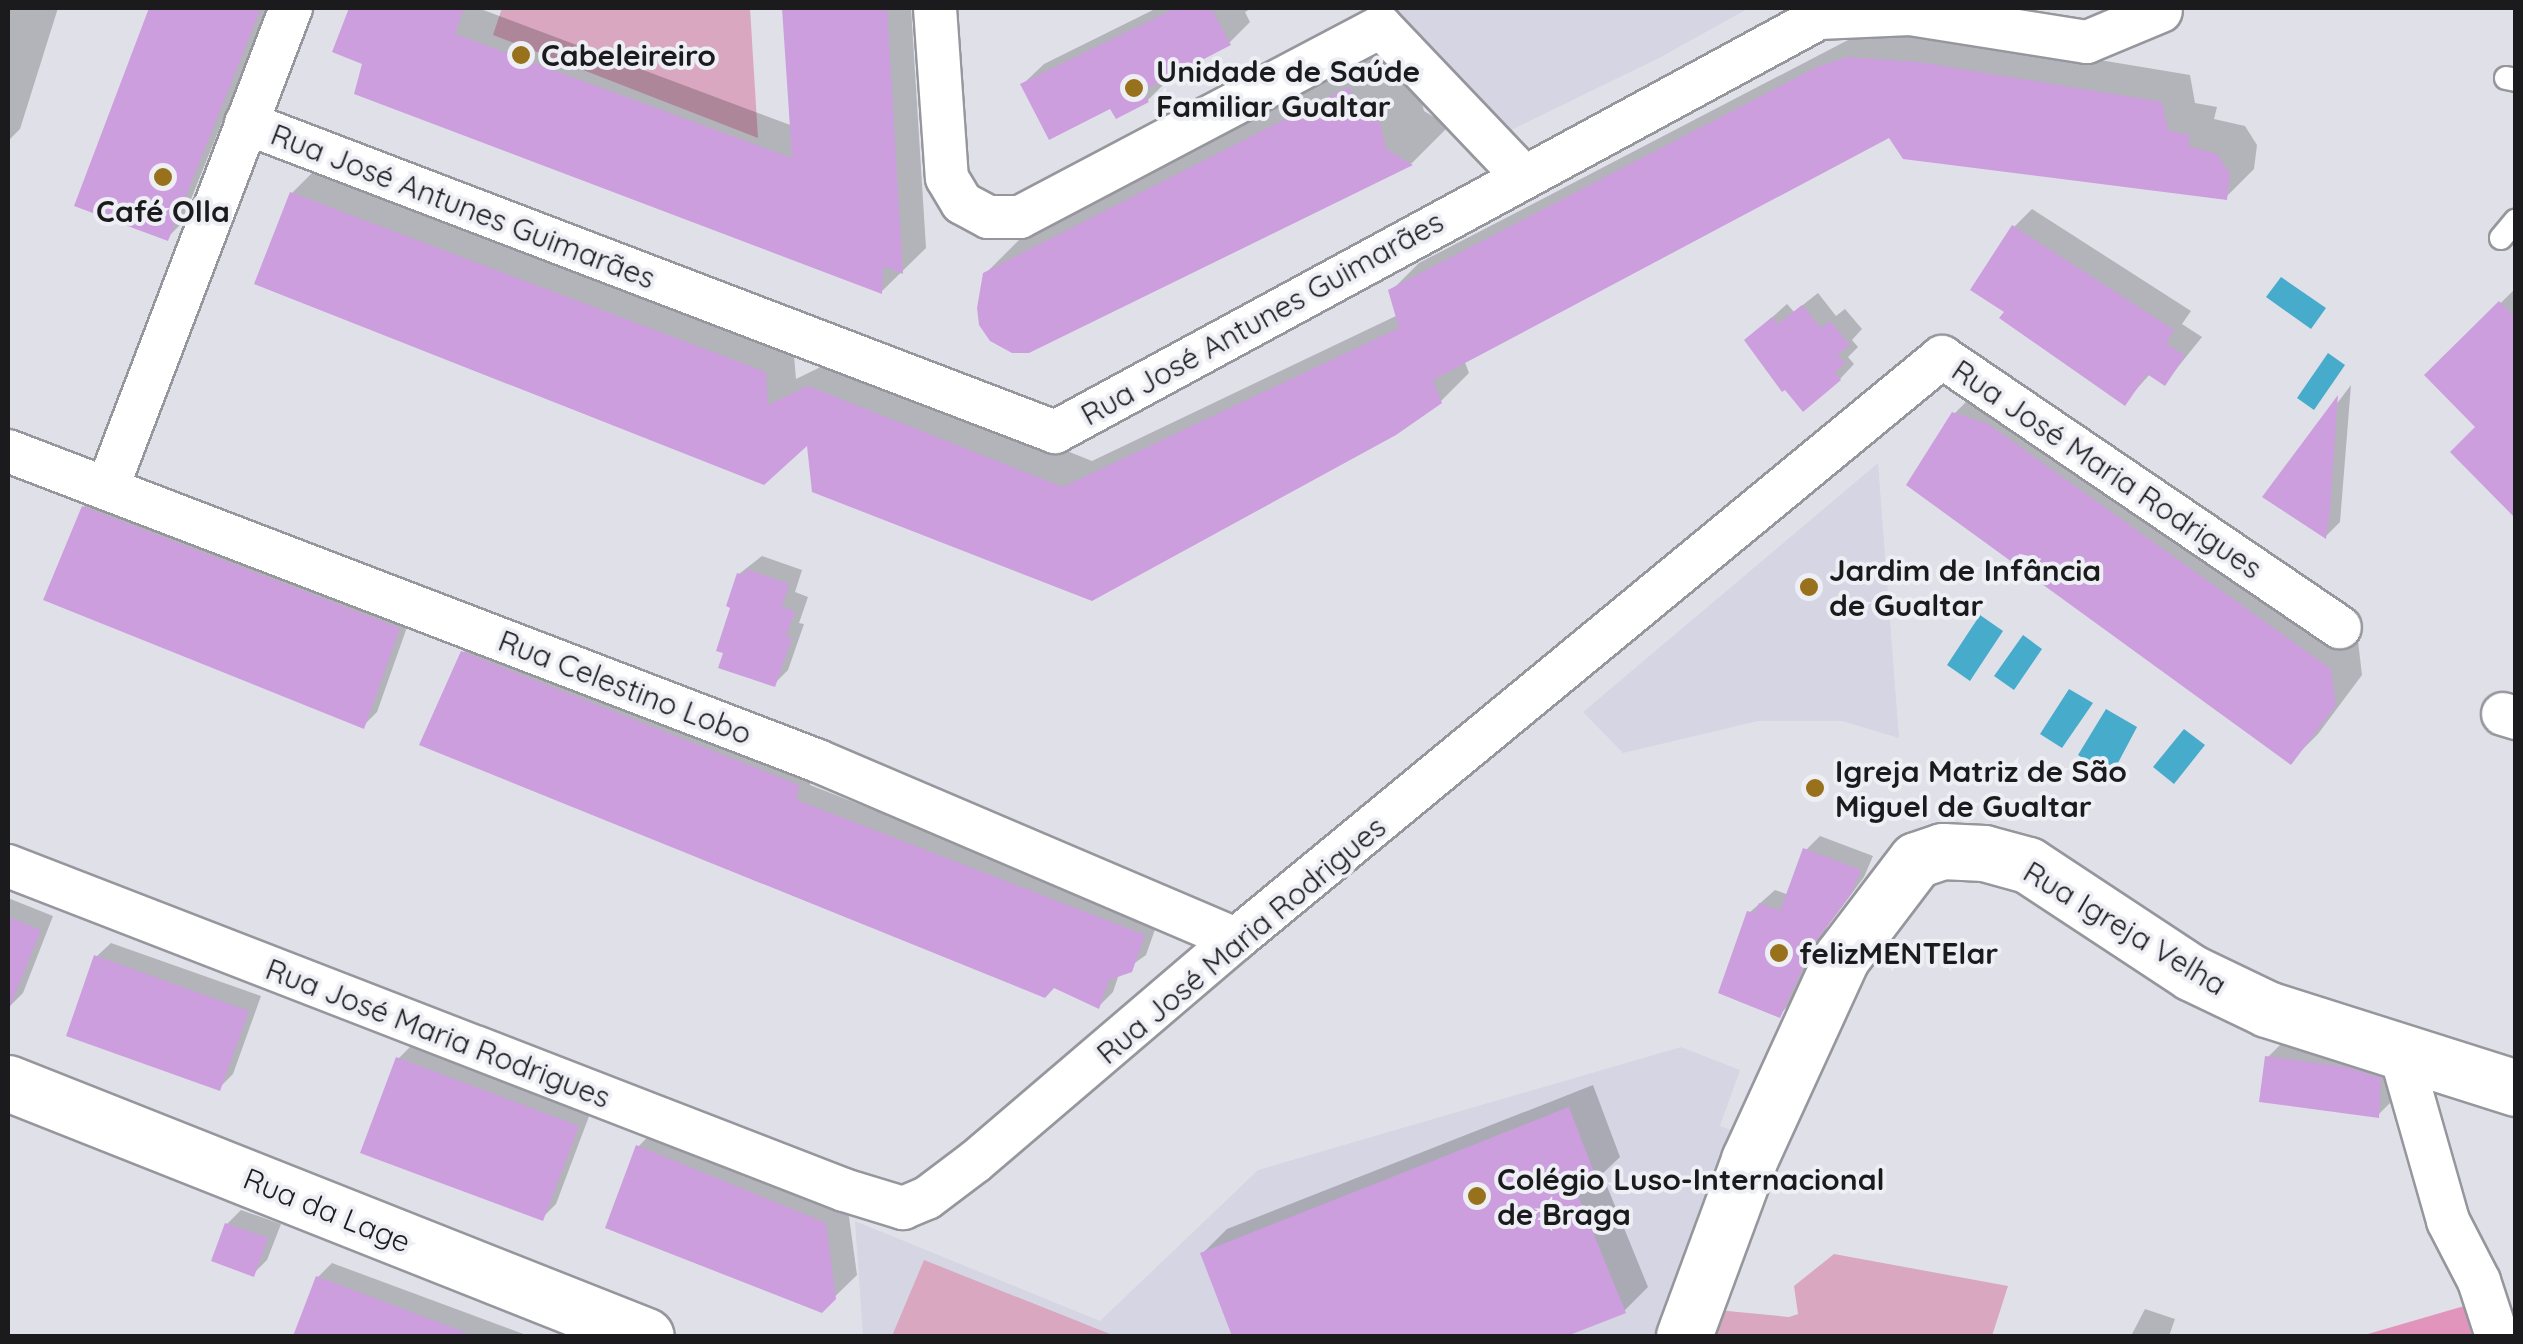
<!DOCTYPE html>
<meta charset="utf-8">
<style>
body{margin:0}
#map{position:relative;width:2523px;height:1344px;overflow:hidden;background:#e0e1e8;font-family:Quicksand,sans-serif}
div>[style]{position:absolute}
.built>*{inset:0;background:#d5d5e3}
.green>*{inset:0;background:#d9a8c0}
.forest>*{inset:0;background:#e195bc}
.water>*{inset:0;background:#47abcb}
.shadow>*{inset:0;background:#0003}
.building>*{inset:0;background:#cc9ede}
.roads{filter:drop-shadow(2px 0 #96969d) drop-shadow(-2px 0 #96969d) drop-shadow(0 2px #96969d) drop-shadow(0 -2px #96969d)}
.service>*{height:22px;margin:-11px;padding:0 11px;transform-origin:11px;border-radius:11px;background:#fff}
.minor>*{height:42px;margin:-21px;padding:0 21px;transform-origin:21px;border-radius:21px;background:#fff}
.tertiary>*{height:55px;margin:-27.5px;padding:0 27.5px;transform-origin:27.5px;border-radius:27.5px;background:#fff}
.dots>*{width:28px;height:28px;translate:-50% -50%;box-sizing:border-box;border:5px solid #eeeef5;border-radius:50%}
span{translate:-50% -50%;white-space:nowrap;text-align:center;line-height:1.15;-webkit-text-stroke:8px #eeeef5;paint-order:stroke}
.poi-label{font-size:30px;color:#1b1b1e;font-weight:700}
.left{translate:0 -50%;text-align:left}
.street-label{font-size:30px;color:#1b1b1e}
.frame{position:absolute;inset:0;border:10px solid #1b1b1e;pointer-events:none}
</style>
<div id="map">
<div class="built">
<i style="clip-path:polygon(1370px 8px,1749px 8px,1661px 57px,1499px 136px)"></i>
<i style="clip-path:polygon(1878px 463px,1899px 738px,1842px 721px,1758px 721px,1623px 753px,1583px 712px)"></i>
<i style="clip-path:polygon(1681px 1047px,1740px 1070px,1720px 1126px,1746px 1135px,1667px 1336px,863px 1336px,855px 1221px,1100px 1321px,1258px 1170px)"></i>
</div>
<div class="green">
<i style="clip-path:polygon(502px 8px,750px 8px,758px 138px,493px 35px)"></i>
<i style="clip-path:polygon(1834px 1254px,2008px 1286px,1992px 1336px,1697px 1336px,1707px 1309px,1789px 1317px,1798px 1314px,1794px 1286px)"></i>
<i style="clip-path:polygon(924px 1260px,1115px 1336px,892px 1336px)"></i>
</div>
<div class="forest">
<i style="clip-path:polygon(2478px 1302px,2485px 1336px,2361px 1336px)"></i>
</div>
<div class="water">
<i style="clip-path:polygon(2281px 277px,2326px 308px,2311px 329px,2266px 297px)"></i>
<i style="clip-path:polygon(2328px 353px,2345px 365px,2314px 410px,2297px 398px)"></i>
<i style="clip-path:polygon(1980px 615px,2003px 631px,1970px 681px,1947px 665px)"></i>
<i style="clip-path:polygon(2023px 635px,2042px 649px,2014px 690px,1994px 676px)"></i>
<i style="clip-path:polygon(2069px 689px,2093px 703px,2062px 748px,2040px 734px)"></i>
<i style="clip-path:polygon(2106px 709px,2137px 727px,2111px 776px,2078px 755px)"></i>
<i style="clip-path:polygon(2184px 729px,2205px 745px,2174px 784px,2153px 767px)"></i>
</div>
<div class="shadow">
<i style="clip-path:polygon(8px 8px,58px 8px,20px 129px,8px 141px)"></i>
<i style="clip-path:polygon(152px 8px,268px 8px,181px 224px,167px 238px,77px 204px)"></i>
<i style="clip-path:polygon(352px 8px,478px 8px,793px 126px,785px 8px,911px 8px,926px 248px,882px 291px,335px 50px)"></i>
<i style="clip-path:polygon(1157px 8px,1252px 8px,1245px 12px,1250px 22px,1229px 43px,1166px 76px,1169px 79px,1148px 100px,1117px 116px,1111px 106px,1023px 84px,1044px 64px)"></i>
<i style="clip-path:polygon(1876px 30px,1949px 35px,2190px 75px,2195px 103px,2217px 107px,2214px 119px,2245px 126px,2257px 145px,2254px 169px,2226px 197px,1890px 135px,1464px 360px,1469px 373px,1441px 401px,1092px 598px,809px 440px,292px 193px,320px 165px,793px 344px,796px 379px,837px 359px,1092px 461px,1398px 315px,1391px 291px,1419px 263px,1848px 40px)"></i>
<i style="clip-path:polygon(1387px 50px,1417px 84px,1424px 111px,1449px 126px,1412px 163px,1029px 351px,985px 274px,1024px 235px)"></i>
<i style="clip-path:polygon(2032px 209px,2191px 311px,2182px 324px,2202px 337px,2165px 383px,2151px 373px,2124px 403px,2008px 311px,2014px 227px)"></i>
<i style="clip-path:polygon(2516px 288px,2516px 515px,2478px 427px,2427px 375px)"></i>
<i style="clip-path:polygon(1818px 293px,1836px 316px,1845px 309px,1862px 329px,1852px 340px,1858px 347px,1848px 357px,1854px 364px,1840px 379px,1747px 340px,1787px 304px,1794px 312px)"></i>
<i style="clip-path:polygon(2351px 385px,2340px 522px,2326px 536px,2266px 497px)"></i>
<i style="clip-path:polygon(1982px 386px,2016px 397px,2358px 641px,2362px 675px,2318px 734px,2290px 762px,1954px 414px)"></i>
<i style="clip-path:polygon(98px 493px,412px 613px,377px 712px,363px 726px,84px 507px)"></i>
<i style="clip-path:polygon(762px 556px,802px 570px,795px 592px,808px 597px,799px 623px,804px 624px,788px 670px,774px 684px,739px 574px)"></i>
<i style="clip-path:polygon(477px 638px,812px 771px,810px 785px,1158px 921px,1146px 955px,1119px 974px,1113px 992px,1099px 1006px,463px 653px)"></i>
<i style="clip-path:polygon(1820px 836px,1873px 856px,1864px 877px,1827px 927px,1794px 1000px,1779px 1015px,1749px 913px,1775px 890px,1789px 895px,1806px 850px)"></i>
<i style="clip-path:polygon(8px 898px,53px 916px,23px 993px,9px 1007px)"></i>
<i style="clip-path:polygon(111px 943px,261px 996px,233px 1074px,219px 1088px,96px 957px)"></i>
<i style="clip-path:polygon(2282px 1043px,2362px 1054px,2395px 1064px,2392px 1101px,2378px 1115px,2268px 1057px)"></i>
<i style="clip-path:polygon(412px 1045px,591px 1111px,556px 1204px,542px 1218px,398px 1059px)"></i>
<i style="clip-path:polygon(1593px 1085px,1620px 1157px,1602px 1174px,1648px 1287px,1624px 1311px,1561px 1336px,1235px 1336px,1203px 1253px,1227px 1229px)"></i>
<i style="clip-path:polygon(659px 1125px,847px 1202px,857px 1275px,821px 1310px,638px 1147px)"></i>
<i style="clip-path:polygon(241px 1210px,281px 1224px,267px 1260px,253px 1274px,227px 1224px)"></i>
<i style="clip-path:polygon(332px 1263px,529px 1336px,296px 1336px,318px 1277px)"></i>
<i style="clip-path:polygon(2145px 1309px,2175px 1319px,2169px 1336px,2131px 1336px)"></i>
</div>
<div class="building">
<i style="clip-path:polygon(149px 8px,261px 8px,168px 241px,74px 206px)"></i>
<i style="clip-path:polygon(349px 8px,464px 8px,455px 34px,792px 158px,782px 8px,887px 8px,903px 274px,883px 266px,882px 294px,354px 94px,362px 64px,332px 52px)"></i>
<i style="clip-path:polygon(1176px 8px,1211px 8px,1231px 45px,1142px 91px,1149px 102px,1116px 119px,1110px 109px,1049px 140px,1020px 84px)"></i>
<i style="clip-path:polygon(1847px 57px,1919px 62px,2162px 102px,2168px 130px,2190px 135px,2188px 146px,2217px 154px,2230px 174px,2227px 200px,1903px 159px,1889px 138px,1433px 380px,1442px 403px,1396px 435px,1092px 601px,812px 492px,807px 446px,764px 485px,254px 284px,290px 192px,766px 372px,768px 405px,808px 386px,1063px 487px,1399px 328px,1388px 290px,1817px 67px)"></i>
<i style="clip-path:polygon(1348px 87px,1358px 109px,1380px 123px,1386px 149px,1413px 165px,1029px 353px,1012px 353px,990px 341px,979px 325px,977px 308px,983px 273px)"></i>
<i style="clip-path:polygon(2012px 225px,2174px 330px,2166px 343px,2185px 356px,2165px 386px,2147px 374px,2125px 406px,1999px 318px,2004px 312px,1970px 290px)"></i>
<i style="clip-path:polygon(2499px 301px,2516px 318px,2516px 519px,2450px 452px,2475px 427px,2424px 375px)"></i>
<i style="clip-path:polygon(1802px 305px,1821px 328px,1830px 321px,1850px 345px,1838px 354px,1845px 363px,1835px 372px,1841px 380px,1803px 412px,1785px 390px,1782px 392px,1744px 340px,1772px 317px,1778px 324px)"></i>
<i style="clip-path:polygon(2338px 395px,2330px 510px,2326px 539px,2262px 497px)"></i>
<i style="clip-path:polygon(1952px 412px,1988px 424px,2331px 669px,2336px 705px,2291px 765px,1906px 485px)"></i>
<i style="clip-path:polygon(82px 506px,400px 628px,364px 729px,43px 600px)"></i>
<i style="clip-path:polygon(746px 569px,789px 584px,782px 607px,795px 611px,786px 637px,792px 638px,775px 687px,718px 668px,723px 653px,716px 651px,730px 608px,726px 606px,737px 573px,744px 575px)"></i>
<i style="clip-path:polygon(461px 651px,799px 785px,797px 800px,1145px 935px,1132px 972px,1109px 980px,1099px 1009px,1054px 988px,1045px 998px,419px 745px)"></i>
<i style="clip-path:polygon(1803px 848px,1861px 870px,1851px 894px,1814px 944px,1780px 1018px,1718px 993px,1747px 911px,1755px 913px,1759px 903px,1780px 911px)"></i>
<i style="clip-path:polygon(8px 917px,41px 930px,9px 1009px,8px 1009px)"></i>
<i style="clip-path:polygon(94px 955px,249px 1011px,220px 1091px,66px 1036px)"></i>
<i style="clip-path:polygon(2265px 1056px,2346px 1067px,2381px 1078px,2379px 1118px,2259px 1102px)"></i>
<i style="clip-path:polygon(396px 1057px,579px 1126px,543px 1221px,360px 1153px)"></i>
<i style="clip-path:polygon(1569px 1107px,1598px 1183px,1576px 1191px,1626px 1313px,1567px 1336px,1232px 1336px,1200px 1253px)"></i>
<i style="clip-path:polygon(636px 1145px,826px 1223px,836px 1299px,822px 1313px,605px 1228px)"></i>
<i style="clip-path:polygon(225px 1223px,268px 1238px,254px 1277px,211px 1261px)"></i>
<i style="clip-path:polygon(316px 1276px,467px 1333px,466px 1336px,293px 1336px)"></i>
</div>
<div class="roads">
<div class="service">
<i style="left:2506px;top:78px;width:10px;rotate:11deg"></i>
<i style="left:2501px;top:238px;width:23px;rotate:-50deg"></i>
</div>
<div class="minor">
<i style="left:935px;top:8px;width:170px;rotate:86deg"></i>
<i style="left:947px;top:178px;width:29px;rotate:59deg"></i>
<i style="left:962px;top:203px;width:30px;rotate:28deg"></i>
<i style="left:988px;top:217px;width:32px"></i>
<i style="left:1020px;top:217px;width:408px;rotate:-27.8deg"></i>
<i style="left:1381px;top:27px;width:204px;rotate:46.4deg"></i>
<i style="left:246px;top:123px;width:866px;rotate:20.9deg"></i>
<i style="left:1055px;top:432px;width:869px;rotate:-28.45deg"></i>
<i style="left:1819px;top:18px;width:91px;rotate:-2.5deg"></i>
<i style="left:1910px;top:14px;width:179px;rotate:9deg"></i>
<i style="left:2087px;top:42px;width:80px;rotate:-22.7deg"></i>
<i style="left:8px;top:451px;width:867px;rotate:20.94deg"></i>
<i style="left:818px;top:761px;width:454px;rotate:23.1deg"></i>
<i style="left:107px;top:489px;width:515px;rotate:-69.07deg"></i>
<i style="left:2503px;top:714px;width:14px;rotate:17deg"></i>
<i style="left:8px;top:866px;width:897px;rotate:21.18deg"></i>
<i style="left:844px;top:1190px;width:62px;rotate:17deg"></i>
<i style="left:903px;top:1208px;width:26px;rotate:-23deg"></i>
<i style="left:927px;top:1198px;width:61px;rotate:-37.1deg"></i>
<i style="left:976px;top:1161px;width:342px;rotate:-40.5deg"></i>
<i style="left:1236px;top:939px;width:915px;rotate:-39.5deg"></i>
<i style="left:1942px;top:357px;width:481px;rotate:34.2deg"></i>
<i style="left:2400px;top:1052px;width:176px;rotate:74.1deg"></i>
<i style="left:2448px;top:1221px;width:68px;rotate:62.7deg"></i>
<i style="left:2479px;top:1281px;width:58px;rotate:71.9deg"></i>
</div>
<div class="tertiary">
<i style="left:8px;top:1083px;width:686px;rotate:21.63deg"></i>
<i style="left:1684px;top:1336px;width:188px;rotate:-69.7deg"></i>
<i style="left:1749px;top:1160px;width:223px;rotate:-65.4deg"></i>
<i style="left:1842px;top:957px;width:122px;rotate:-52.7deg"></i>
<i style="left:1916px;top:860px;width:28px;rotate:-19deg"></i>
<i style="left:1942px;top:851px;width:42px;rotate:2.7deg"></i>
<i style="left:1984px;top:853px;width:46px;rotate:15.3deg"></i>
<i style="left:2028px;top:865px;width:196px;rotate:33.4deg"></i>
<i style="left:2192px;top:973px;width:83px;rotate:25.6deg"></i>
<i style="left:2267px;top:1009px;width:261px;rotate:17.6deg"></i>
</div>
</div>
<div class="dots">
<i style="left:521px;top:55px;background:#97711b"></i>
<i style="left:1134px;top:88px;background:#97711b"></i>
<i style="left:163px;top:177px;background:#97711b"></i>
<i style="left:1809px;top:587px;background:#97711b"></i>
<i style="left:1815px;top:788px;background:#97711b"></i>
<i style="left:1779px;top:953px;background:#97711b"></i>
<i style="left:1477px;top:1196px;background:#97711b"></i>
</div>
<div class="poi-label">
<span class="left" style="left:541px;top:55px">Cabeleireiro</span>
<span class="left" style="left:1156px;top:88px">Unidade de Saúde<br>Familiar Gualtar</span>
<span style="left:163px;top:211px">Café Olla</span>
<span class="left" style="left:1829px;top:587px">Jardim de Infância<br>de Gualtar</span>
<span class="left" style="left:1835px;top:788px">Igreja Matriz de São<br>Miguel de Gualtar</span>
<span class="left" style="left:1799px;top:953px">felizMENTElar</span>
<span class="left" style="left:1497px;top:1196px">Colégio Luso-Internacional<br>de Braga</span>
</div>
<div class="street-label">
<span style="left:463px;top:206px;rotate:21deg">Rua José Antunes Guimarães</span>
<span style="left:1262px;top:318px;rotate:-29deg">Rua José Antunes Guimarães</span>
<span style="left:2107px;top:469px;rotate:34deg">Rua José Maria Rodrigues</span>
<span style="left:625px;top:687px;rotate:21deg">Rua Celestino Lobo</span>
<span style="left:2125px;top:928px;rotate:31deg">Rua Igreja Velha</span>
<span style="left:1241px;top:940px;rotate:-40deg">Rua José Maria Rodrigues</span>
<span style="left:438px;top:1033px;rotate:21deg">Rua José Maria Rodrigues</span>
<span style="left:327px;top:1210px;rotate:22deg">Rua da Lage</span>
</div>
<div class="frame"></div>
</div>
